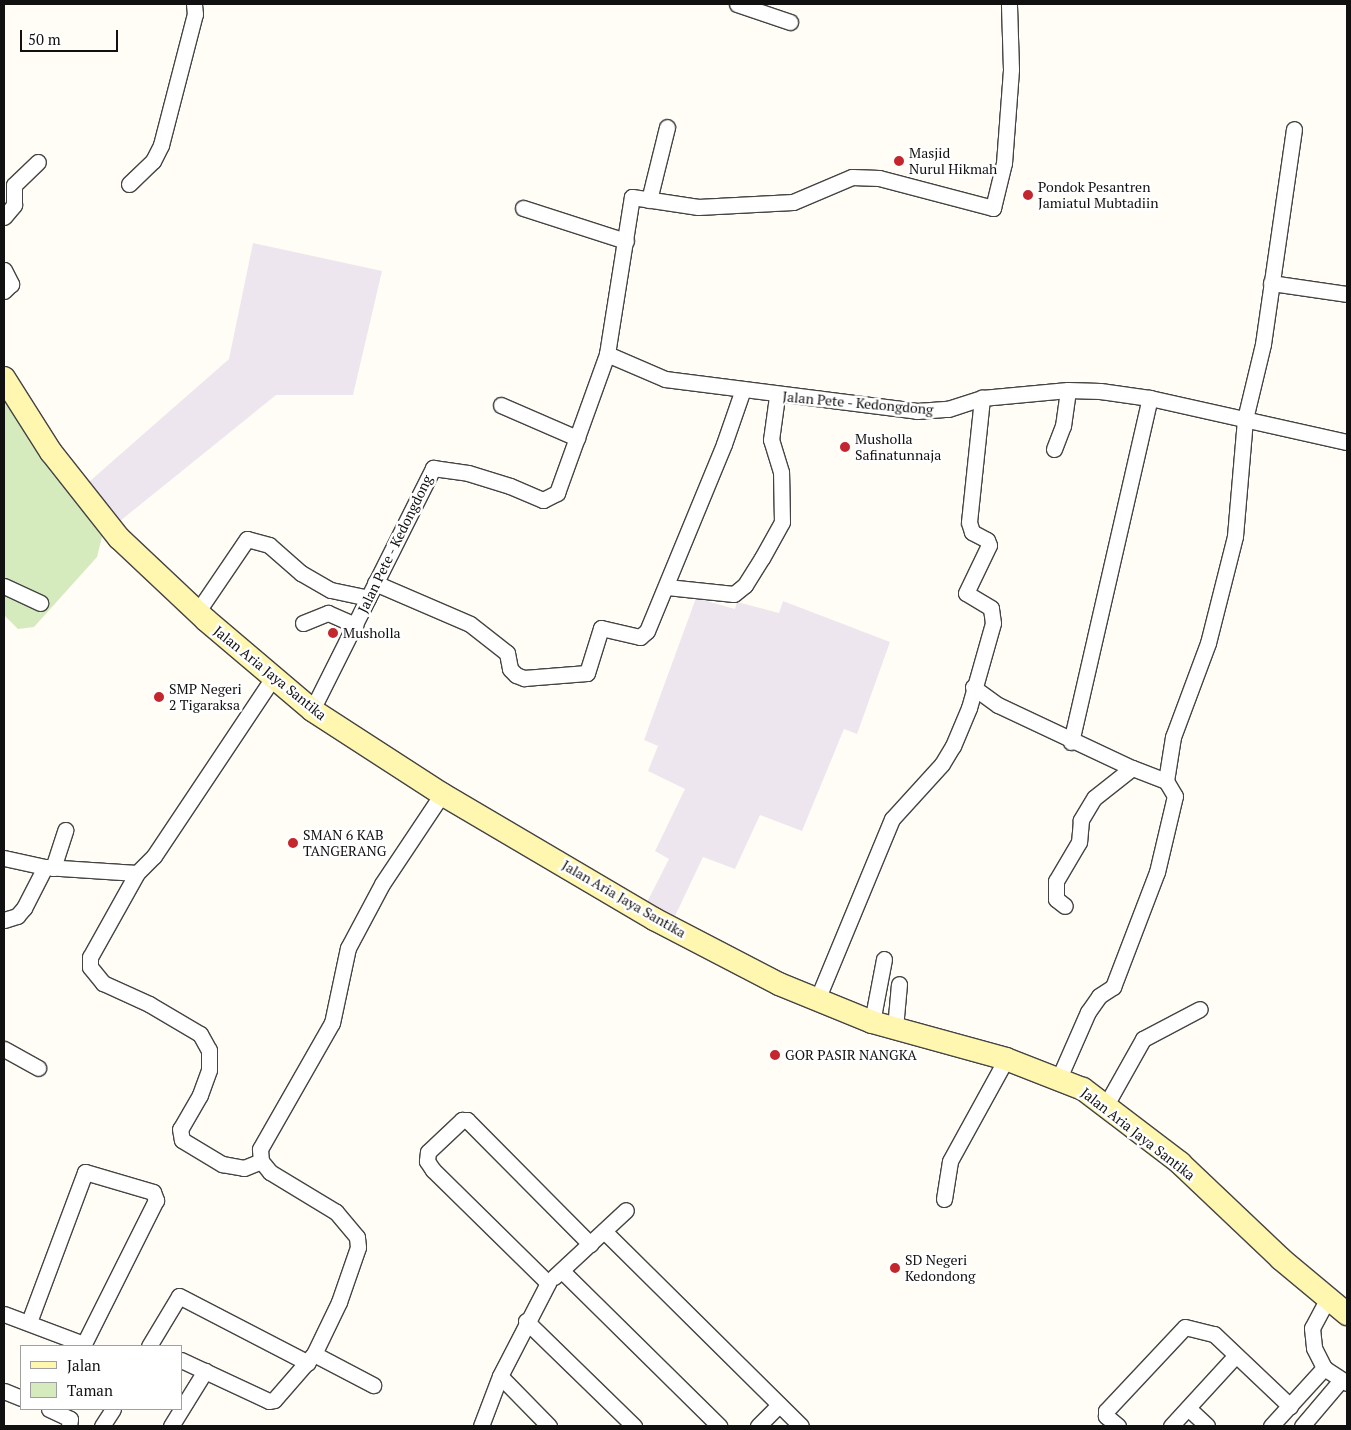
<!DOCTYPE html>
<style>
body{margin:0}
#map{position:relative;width:1351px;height:1430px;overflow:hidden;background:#fffdf5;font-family:"PT Serif",serif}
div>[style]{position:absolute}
.industrial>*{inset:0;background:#eee6ef}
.green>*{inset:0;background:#d5ebbd}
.roads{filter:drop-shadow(1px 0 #444) drop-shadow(-1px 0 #444) drop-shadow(0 1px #444) drop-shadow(0 -1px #444)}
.street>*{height:15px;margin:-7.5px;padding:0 7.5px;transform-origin:7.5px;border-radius:7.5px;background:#fff}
.secondary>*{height:22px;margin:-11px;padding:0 11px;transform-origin:11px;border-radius:11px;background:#fff6b0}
.dots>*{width:14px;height:14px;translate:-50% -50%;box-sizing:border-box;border:2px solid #fff;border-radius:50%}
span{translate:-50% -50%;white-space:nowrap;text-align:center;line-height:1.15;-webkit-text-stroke:5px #fff;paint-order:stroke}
.poi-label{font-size:14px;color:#111}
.left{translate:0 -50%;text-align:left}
.street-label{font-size:14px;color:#111}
.frame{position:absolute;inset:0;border:5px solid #111;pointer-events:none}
.legend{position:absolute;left:20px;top:1345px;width:162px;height:65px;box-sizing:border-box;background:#fff;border:1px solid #a0a0a0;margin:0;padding:6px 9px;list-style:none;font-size:15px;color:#111}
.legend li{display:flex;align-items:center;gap:10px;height:25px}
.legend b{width:25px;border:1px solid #a0a0a0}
.scale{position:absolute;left:20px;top:30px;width:98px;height:22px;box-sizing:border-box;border:2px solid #111;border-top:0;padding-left:6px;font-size:15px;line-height:18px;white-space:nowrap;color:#111;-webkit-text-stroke:4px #fff;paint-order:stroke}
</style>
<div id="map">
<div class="industrial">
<i style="clip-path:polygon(253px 243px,382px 271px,353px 395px,276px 395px,104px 534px,74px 495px,229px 359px)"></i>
<i style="clip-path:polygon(696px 598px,735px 609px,737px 602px,779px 613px,783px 601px,890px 642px,857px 734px,844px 729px,802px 831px,760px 815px,735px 869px,703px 857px,667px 933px,640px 916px,669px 859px,655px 851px,685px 789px,648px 771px,658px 746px,644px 740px)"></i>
</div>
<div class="green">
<i style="clip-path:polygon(4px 402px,102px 537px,97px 557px,34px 627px,18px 629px,4px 615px)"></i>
</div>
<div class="roads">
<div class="street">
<i style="left:737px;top:4px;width:56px;rotate:18.8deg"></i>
<i style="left:129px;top:184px;width:33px;rotate:-44deg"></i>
<i style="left:153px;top:161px;width:18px;rotate:-63deg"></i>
<i style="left:161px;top:145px;width:135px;rotate:-75.5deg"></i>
<i style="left:195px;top:14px;width:10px;rotate:-96deg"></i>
<i style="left:649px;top:200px;width:75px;rotate:-76.1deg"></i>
<i style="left:523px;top:208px;width:108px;rotate:17.8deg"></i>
<i style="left:4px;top:217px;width:16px;rotate:-50deg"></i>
<i style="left:14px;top:205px;width:20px;rotate:-90deg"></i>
<i style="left:14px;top:185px;width:33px;rotate:-44deg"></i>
<i style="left:4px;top:270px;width:16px;rotate:63deg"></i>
<i style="left:11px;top:284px;width:10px;rotate:135deg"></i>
<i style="left:1271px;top:283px;width:77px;rotate:8.2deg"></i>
<i style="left:607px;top:354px;width:63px;rotate:23.3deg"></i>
<i style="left:665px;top:379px;width:254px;rotate:7.2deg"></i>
<i style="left:917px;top:411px;width:31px;rotate:-4deg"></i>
<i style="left:948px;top:409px;width:36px;rotate:-18deg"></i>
<i style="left:982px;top:398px;width:86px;rotate:-5.3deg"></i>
<i style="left:1068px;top:390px;width:32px;rotate:2deg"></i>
<i style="left:1100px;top:391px;width:50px;rotate:8deg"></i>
<i style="left:1150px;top:398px;width:202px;rotate:12.6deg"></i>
<i style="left:501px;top:405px;width:83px;rotate:23.5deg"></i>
<i style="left:1054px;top:449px;width:25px;rotate:-69deg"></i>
<i style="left:1063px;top:426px;width:36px;rotate:-82deg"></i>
<i style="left:375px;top:583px;width:103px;rotate:23.3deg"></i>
<i style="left:470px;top:624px;width:47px;rotate:38.1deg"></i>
<i style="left:507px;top:653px;width:16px;rotate:79deg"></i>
<i style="left:510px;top:669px;width:8px;rotate:45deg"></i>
<i style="left:516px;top:675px;width:9px;rotate:21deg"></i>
<i style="left:524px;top:678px;width:63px;rotate:-4.5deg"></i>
<i style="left:587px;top:673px;width:47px;rotate:-72.7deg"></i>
<i style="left:601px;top:628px;width:40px;rotate:13deg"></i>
<i style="left:640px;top:637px;width:9px;rotate:-41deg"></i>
<i style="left:647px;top:631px;width:202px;rotate:-67.6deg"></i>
<i style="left:724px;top:444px;width:58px;rotate:-70.9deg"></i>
<i style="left:4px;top:586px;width:40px;rotate:25deg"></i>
<i style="left:667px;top:587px;width:67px;rotate:6deg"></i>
<i style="left:734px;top:594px;width:14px;rotate:-39deg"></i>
<i style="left:745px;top:585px;width:32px;rotate:-58deg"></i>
<i style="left:762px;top:558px;width:41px;rotate:-60.9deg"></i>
<i style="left:782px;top:522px;width:50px;rotate:-91.1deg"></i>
<i style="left:781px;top:472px;width:34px;rotate:-107deg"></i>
<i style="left:771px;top:440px;width:44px;rotate:-82.2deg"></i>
<i style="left:198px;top:611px;width:87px;rotate:-55.8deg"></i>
<i style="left:247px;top:539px;width:23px;rotate:15deg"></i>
<i style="left:269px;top:545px;width:43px;rotate:41.2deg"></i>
<i style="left:301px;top:573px;width:34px;rotate:30deg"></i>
<i style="left:331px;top:590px;width:38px;rotate:12deg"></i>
<i style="left:303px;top:623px;width:27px;rotate:-22deg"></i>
<i style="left:328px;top:613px;width:30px;rotate:24deg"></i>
<i style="left:973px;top:687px;width:31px;rotate:36deg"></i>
<i style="left:998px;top:705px;width:148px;rotate:25.2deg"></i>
<i style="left:312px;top:710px;width:271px;rotate:-63.4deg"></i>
<i style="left:433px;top:468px;width:35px;rotate:8deg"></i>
<i style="left:468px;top:473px;width:44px;rotate:17.2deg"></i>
<i style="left:510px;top:486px;width:36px;rotate:23deg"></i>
<i style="left:543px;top:500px;width:16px;rotate:-27deg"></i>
<i style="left:557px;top:493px;width:148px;rotate:-70.2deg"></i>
<i style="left:607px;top:354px;width:159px;rotate:-81deg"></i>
<i style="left:632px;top:197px;width:67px;rotate:8.6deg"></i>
<i style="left:698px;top:207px;width:95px;rotate:-3deg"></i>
<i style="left:793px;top:202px;width:64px;rotate:-23deg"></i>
<i style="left:852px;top:177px;width:27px;rotate:2deg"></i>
<i style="left:879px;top:178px;width:118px;rotate:14.7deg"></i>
<i style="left:993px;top:208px;width:46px;rotate:-76.3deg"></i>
<i style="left:1004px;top:163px;width:94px;rotate:-85.7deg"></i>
<i style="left:1011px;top:69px;width:65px;rotate:-91.8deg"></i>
<i style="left:1071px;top:742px;width:353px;rotate:-77.1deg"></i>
<i style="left:1166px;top:781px;width:45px;rotate:-81deg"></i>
<i style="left:1173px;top:737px;width:100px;rotate:-69.6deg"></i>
<i style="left:1208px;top:643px;width:110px;rotate:-75.8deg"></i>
<i style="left:1235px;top:536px;width:117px;rotate:-85.1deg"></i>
<i style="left:1245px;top:419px;width:77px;rotate:-76.5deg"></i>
<i style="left:1263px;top:344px;width:217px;rotate:-81.8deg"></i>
<i style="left:4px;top:858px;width:42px;rotate:12.4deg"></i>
<i style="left:45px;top:867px;width:92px;rotate:3.7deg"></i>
<i style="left:137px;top:873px;width:24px;rotate:-45deg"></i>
<i style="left:154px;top:856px;width:216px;rotate:-56.3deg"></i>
<i style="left:53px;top:868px;width:40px;rotate:-72deg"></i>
<i style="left:137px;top:873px;width:96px;rotate:119.2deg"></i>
<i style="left:90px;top:957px;width:10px;rotate:90deg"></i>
<i style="left:90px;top:967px;width:21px;rotate:51deg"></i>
<i style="left:103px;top:983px;width:51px;rotate:24.5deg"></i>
<i style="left:149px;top:1004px;width:59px;rotate:30.5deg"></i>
<i style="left:200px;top:1034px;width:18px;rotate:61deg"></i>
<i style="left:209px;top:1050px;width:20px;rotate:90deg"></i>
<i style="left:209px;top:1070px;width:27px;rotate:110deg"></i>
<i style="left:200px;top:1095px;width:39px;rotate:120deg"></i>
<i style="left:180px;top:1129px;width:11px;rotate:80deg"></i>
<i style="left:182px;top:1140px;width:47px;rotate:31deg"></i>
<i style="left:222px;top:1164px;width:22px;rotate:10deg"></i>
<i style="left:244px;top:1168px;width:18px;rotate:-22deg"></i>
<i style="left:4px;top:920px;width:14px;rotate:-17deg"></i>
<i style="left:17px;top:916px;width:11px;rotate:-49deg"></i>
<i style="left:24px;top:908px;width:46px;rotate:-62.9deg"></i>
<i style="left:817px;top:1000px;width:196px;rotate:-67.5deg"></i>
<i style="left:892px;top:819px;width:74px;rotate:-47.7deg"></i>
<i style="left:942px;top:764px;width:21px;rotate:-59deg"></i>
<i style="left:953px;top:746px;width:41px;rotate:-67.2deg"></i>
<i style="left:969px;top:708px;width:88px;rotate:-74.2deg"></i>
<i style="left:993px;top:623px;width:15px;rotate:-98deg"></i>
<i style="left:991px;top:608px;width:29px;rotate:-149deg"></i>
<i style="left:966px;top:593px;width:53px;rotate:-64.4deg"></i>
<i style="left:989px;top:545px;width:5px;rotate:-112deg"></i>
<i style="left:987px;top:540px;width:17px;rotate:-152deg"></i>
<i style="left:972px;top:532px;width:10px;rotate:-107deg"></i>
<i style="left:969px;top:522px;width:125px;rotate:-84deg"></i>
<i style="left:872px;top:1022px;width:64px;rotate:-79.2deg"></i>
<i style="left:895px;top:1028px;width:44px;rotate:-84.8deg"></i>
<i style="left:4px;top:1049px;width:39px;rotate:29deg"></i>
<i style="left:1059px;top:1078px;width:72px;rotate:-66.3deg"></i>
<i style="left:1088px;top:1012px;width:19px;rotate:-55deg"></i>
<i style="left:1099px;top:996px;width:17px;rotate:-33deg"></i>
<i style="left:1113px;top:987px;width:123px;rotate:-69.1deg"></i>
<i style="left:1157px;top:872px;width:78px;rotate:-76.7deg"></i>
<i style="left:1175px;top:796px;width:17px;rotate:-121deg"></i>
<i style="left:1166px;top:781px;width:36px;rotate:-159deg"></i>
<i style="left:1132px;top:768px;width:48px;rotate:141.7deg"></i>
<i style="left:1094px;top:798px;width:26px;rotate:121deg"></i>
<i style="left:1081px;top:820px;width:22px;rotate:95deg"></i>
<i style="left:1079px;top:842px;width:45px;rotate:120.5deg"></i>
<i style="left:1056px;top:881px;width:18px;rotate:90deg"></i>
<i style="left:1056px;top:899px;width:11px;rotate:38deg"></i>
<i style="left:1106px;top:1105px;width:76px;rotate:-60.7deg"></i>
<i style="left:1143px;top:1039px;width:64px;rotate:-27.8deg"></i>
<i style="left:944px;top:1199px;width:38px;rotate:-81deg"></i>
<i style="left:950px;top:1161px;width:116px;rotate:-61.2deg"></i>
<i style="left:604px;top:1231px;width:277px;rotate:44.7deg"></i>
<i style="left:562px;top:1271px;width:221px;rotate:44.6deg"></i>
<i style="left:554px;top:1277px;width:98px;rotate:-42.9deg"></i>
<i style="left:1328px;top:1298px;width:34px;rotate:118deg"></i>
<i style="left:1312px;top:1328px;width:20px;rotate:84deg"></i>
<i style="left:1314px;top:1348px;width:22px;rotate:63deg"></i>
<i style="left:1324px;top:1368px;width:27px;rotate:33deg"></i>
<i style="left:4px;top:1314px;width:85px;rotate:20.6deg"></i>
<i style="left:526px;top:1321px;width:151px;rotate:44.2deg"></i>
<i style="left:29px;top:1322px;width:160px;rotate:-69.5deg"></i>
<i style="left:85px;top:1172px;width:71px;rotate:16.4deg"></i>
<i style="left:153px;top:1192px;width:9px;rotate:69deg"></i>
<i style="left:156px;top:1200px;width:163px;rotate:116.6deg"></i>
<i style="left:149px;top:1346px;width:58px;rotate:-59deg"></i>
<i style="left:179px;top:1296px;width:145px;rotate:27.4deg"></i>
<i style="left:314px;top:1354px;width:67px;rotate:27.7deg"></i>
<i style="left:181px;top:1360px;width:97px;rotate:25deg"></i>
<i style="left:269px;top:1401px;width:5px;rotate:-11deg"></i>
<i style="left:274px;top:1400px;width:61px;rotate:-49deg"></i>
<i style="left:314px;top:1354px;width:58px;rotate:-64.3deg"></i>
<i style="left:339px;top:1302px;width:58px;rotate:-70.9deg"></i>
<i style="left:358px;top:1247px;width:10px;rotate:-96deg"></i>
<i style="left:357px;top:1237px;width:33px;rotate:-130deg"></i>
<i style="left:336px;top:1212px;width:77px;rotate:-148.8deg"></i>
<i style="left:270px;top:1172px;width:14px;rotate:-129deg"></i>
<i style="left:261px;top:1161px;width:12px;rotate:-95deg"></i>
<i style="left:260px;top:1149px;width:145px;rotate:-60.3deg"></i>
<i style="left:332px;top:1023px;width:77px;rotate:-78deg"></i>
<i style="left:348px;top:948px;width:72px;rotate:-62deg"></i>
<i style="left:382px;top:884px;width:108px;rotate:-56.3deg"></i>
<i style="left:500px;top:1376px;width:70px;rotate:45.6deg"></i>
<i style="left:4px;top:1391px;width:18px;rotate:22deg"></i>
<i style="left:1188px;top:1408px;width:26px;rotate:43deg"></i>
<i style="left:49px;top:1409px;width:23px;rotate:25deg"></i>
<i style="left:70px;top:1419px;width:7px;rotate:98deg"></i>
<i style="left:102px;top:1426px;width:20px;rotate:-57deg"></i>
<i style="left:171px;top:1426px;width:65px;rotate:-58.3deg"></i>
<i style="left:481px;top:1426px;width:53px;rotate:-69.2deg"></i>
<i style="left:500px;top:1376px;width:105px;rotate:-62.7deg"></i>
<i style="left:548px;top:1283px;width:161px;rotate:-135.5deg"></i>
<i style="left:433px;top:1170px;width:11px;rotate:-124deg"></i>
<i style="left:427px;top:1161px;width:9px;rotate:-84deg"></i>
<i style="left:428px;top:1152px;width:47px;rotate:-43.3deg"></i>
<i style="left:462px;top:1120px;width:5px"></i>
<i style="left:467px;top:1120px;width:175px;rotate:45.2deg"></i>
<i style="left:758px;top:1426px;width:30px;rotate:-45deg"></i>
<i style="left:1118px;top:1426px;width:16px;rotate:-140deg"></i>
<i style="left:1106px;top:1416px;width:5px;rotate:-90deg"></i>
<i style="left:1106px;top:1411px;width:115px;rotate:-46.8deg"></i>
<i style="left:1185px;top:1327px;width:30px;rotate:14deg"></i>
<i style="left:1214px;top:1334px;width:105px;rotate:43.5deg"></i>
<i style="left:1171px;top:1426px;width:96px;rotate:-47.5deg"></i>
<i style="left:1271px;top:1426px;width:79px;rotate:-47.6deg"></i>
<i style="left:1302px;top:1426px;width:60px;rotate:-49.7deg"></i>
</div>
<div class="secondary">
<i style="left:4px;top:378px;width:88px;rotate:57.6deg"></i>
<i style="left:51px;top:452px;width:110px;rotate:51.7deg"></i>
<i style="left:119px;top:538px;width:120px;rotate:43.3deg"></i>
<i style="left:206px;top:620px;width:139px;rotate:40.3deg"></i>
<i style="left:312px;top:710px;width:155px;rotate:32.9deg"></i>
<i style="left:442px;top:794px;width:246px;rotate:30.5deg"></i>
<i style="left:654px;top:919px;width:141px;rotate:27.5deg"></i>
<i style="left:779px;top:984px;width:100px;rotate:22.2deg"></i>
<i style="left:872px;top:1022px;width:139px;rotate:15.4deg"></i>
<i style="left:1006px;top:1059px;width:83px;rotate:21.3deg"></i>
<i style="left:1083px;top:1089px;width:122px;rotate:37.3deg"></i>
<i style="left:1180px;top:1163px;width:139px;rotate:43.5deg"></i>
<i style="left:1281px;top:1259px;width:86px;rotate:39.8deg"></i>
</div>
</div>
<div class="dots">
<i style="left:899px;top:161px;background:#c4262e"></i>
<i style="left:1028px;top:195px;background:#c4262e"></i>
<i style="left:845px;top:447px;background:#c4262e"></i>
<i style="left:333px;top:633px;background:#c4262e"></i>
<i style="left:159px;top:697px;background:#c4262e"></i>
<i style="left:293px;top:843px;background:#c4262e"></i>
<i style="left:775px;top:1055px;background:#c4262e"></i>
<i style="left:895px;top:1268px;background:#c4262e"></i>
</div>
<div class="poi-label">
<span class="left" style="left:909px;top:161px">Masjid<br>Nurul Hikmah</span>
<span class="left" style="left:1038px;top:195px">Pondok Pesantren<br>Jamiatul Mubtadiin</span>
<span class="left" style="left:855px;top:447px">Musholla<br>Safinatunnaja</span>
<span class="left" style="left:343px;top:633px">Musholla</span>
<span class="left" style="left:169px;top:697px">SMP Negeri<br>2 Tigaraksa</span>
<span class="left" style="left:303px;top:843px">SMAN 6 KAB<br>TANGERANG</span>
<span class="left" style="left:785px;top:1055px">GOR PASIR NANGKA</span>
<span class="left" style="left:905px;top:1268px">SD Negeri<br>Kedondong</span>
</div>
<div class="street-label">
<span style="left:858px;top:403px;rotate:5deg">Jalan Pete - Kedongdong</span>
<span style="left:395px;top:544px;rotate:-64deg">Jalan Pete - Kedongdong</span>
<span style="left:270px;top:673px;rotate:39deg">Jalan Aria Jaya Santika</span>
<span style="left:624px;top:899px;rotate:30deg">Jalan Aria Jaya Santika</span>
<span style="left:1138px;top:1134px;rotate:38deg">Jalan Aria Jaya Santika</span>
</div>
<div class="frame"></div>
<ul class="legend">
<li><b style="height:6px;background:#fff6b0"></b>Jalan</li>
<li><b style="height:14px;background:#d5ebbd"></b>Taman</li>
</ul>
<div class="scale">50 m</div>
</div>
